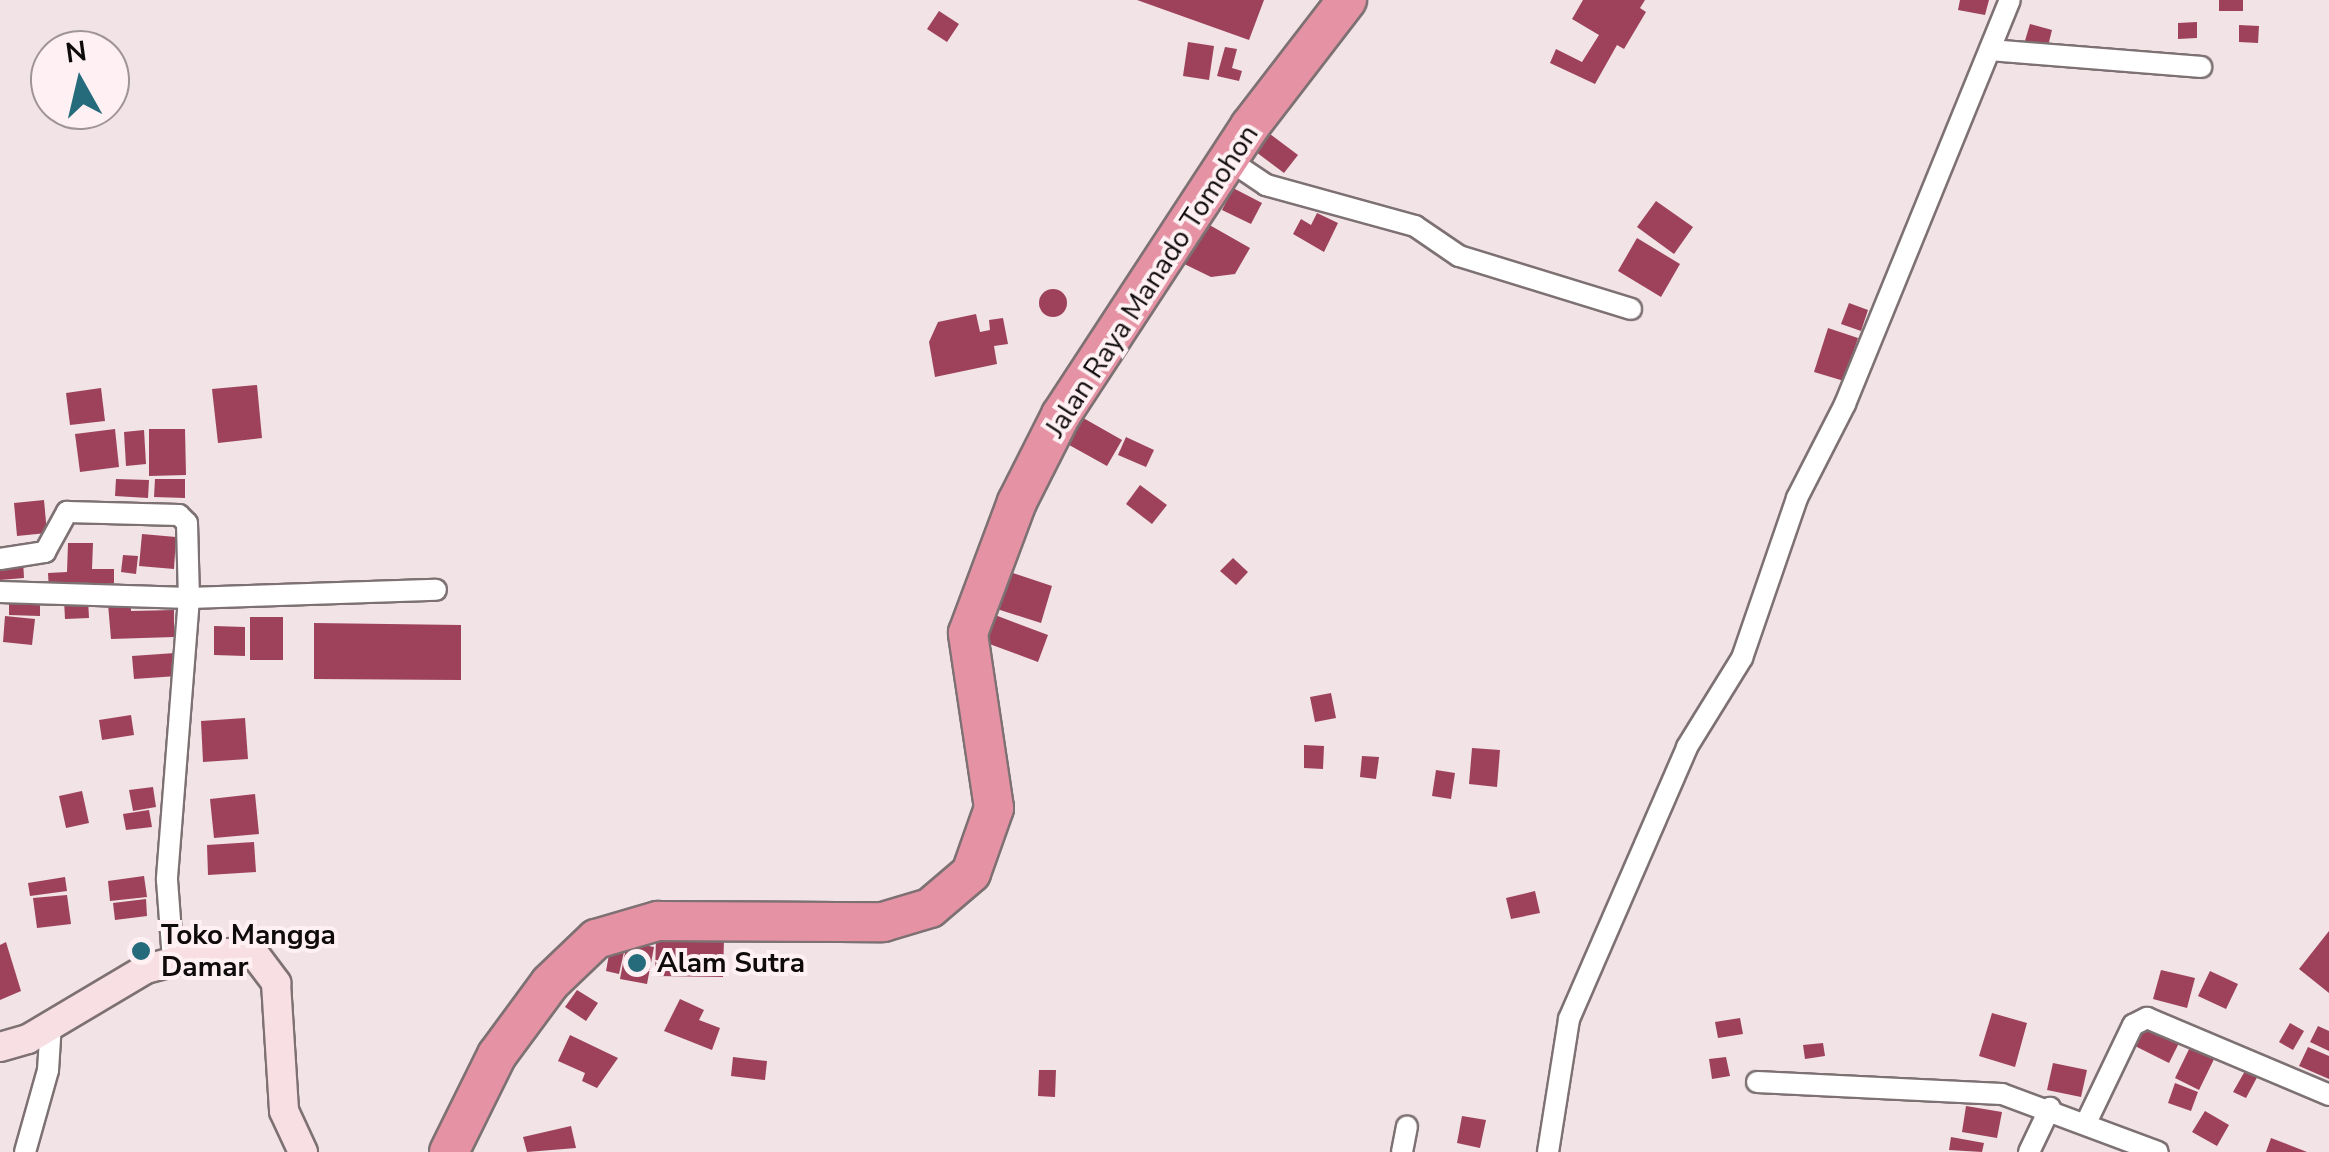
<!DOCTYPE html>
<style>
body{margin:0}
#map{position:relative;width:2329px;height:1152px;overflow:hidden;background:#f1e3e6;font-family:"Nunito Sans",sans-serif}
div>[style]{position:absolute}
.building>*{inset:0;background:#9d425a}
.round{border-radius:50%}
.roads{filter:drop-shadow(2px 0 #7d7173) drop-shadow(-2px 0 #7d7173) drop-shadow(0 2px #7d7173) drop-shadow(0 -2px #7d7173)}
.street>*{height:20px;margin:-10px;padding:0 10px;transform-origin:10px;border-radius:10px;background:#fff}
.secondary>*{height:28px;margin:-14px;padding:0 14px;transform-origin:14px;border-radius:14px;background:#f7dfe4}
.highway>*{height:38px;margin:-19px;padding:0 19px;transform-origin:19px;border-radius:19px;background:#e593a4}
.dots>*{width:28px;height:28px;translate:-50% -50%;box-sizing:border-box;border:5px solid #fff0f3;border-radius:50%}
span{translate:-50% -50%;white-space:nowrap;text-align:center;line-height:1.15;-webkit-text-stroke:8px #fff0f3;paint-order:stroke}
.street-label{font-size:28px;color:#0f0b0c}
.poi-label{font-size:28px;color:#0f0b0c;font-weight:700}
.left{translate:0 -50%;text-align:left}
.north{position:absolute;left:30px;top:30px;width:100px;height:100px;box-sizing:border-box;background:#fff0f3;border:2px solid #9f9497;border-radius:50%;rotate:352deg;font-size:28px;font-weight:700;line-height:40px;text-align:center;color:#0f0b0c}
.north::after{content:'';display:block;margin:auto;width:35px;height:45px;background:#266b7b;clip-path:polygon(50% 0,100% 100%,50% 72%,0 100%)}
</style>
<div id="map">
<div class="building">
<i style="clip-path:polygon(1137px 0,1264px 0,1249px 40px)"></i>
<i style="clip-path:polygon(1583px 0,1645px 0,1640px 8px,1646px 12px,1624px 49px,1617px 45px,1595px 84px,1550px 63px,1556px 49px,1582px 62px,1599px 35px,1572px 19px)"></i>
<i style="clip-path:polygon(1960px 0,1989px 0,1985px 15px,1958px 10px)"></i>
<i style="clip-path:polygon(2219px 0,2243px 0,2243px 11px,2219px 11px)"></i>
<i style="clip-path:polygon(939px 11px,959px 24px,947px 42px,927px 29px)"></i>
<i style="clip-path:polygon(2197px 22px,2197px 38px,2178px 39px,2178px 23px)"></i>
<i style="clip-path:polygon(2030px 24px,2052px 30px,2047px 50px,2024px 44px)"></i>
<i style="clip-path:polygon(2239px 25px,2259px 26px,2258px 43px,2239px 42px)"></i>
<i style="clip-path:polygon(1188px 42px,1214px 46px,1209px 80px,1183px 76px)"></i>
<i style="clip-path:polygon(1225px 47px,1237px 49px,1232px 68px,1242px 71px,1239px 81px,1217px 76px)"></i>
<i style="clip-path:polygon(1270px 134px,1298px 155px,1284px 173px,1256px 152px)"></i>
<i style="clip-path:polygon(1233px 188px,1262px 203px,1251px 224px,1222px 210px)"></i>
<i style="clip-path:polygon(1656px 201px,1693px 227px,1674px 254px,1637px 227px)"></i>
<i style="clip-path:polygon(1317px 213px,1338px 223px,1324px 252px,1293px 234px,1301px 219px,1311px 225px)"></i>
<i style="clip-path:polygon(1206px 223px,1250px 248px,1235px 274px,1211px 277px,1176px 260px)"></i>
<i style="clip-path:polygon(1637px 238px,1680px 264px,1661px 297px,1618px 271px)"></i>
<i class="round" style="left:1039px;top:289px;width:28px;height:28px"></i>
<i style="clip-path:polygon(1849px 303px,1868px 310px,1861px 331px,1841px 324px)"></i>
<i style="clip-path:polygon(976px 314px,980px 332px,990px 330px,989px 320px,1003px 318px,1008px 344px,994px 346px,997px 364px,935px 377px,929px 342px,938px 322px)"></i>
<i style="clip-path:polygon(1828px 328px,1858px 338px,1844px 381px,1814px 372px)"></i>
<i style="clip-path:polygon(257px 385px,262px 438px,218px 443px,212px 389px)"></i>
<i style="clip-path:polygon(101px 388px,105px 421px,70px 425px,66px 393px)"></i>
<i style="clip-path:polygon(1078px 415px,1122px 440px,1107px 466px,1062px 441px)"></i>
<i style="clip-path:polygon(115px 429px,119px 467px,80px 472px,75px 434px)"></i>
<i style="clip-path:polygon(149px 429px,185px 429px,186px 475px,149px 476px)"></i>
<i style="clip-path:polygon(144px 430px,146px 464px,126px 466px,124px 432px)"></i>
<i style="clip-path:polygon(1126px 437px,1154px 450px,1146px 467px,1118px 455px)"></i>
<i style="clip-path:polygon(116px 479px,149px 480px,148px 498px,115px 496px)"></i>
<i style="clip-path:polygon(155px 479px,185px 479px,185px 498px,154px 497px)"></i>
<i style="clip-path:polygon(1140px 485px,1167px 505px,1152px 524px,1126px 504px)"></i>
<i style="clip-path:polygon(44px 500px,47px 533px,17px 536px,14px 503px)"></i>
<i style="clip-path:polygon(142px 534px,176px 537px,174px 569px,139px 566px)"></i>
<i style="clip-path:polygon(68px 543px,93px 543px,92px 569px,114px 569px,114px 583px,49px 591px,48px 573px,67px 572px)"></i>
<i style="clip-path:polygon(123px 555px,138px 556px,136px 574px,121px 572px)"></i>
<i style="clip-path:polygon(1233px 558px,1248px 572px,1236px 585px,1220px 571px)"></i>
<i style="clip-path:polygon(23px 560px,24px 578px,0 580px,0 562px)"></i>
<i style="clip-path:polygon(1010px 572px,1052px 586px,1041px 623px,997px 609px)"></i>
<i style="clip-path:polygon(9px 596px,40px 596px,40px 616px,9px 615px)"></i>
<i style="clip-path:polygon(88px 599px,89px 618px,65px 619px,64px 600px)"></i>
<i style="clip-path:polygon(131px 602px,131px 611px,174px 610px,174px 637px,111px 639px,108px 604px)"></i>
<i style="clip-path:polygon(995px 615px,1048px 635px,1038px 662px,984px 642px)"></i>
<i style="clip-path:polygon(5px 616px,35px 619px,32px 645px,3px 642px)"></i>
<i style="clip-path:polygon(250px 617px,283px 617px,283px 660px,250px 660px)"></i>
<i style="clip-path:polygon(314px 623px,461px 625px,461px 680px,314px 679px)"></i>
<i style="clip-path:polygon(214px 626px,245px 627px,245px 656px,214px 655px)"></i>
<i style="clip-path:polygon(175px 653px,177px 676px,134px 679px,132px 656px)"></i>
<i style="clip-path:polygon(1331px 693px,1336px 718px,1315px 722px,1310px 697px)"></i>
<i style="clip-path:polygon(131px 715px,134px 735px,102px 740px,99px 720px)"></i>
<i style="clip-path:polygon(245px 718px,248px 759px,203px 762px,201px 721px)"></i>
<i style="clip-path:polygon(1304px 745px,1324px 746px,1323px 769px,1304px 768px)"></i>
<i style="clip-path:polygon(1472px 748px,1500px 750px,1497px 787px,1469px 784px)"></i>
<i style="clip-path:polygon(1362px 756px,1379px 757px,1376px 779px,1360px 777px)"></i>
<i style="clip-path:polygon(1436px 770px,1455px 773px,1451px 799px,1432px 796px)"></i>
<i style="clip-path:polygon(153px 787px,156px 807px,133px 811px,129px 790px)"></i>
<i style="clip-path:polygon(82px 791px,89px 823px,66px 828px,59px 796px)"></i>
<i style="clip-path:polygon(255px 794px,259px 834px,214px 838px,210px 799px)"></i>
<i style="clip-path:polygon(149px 810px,152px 827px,126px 830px,123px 814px)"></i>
<i style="clip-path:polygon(254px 842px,256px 872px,208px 875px,207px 845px)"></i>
<i style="clip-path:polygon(144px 876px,147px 897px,110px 901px,108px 881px)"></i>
<i style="clip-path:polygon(65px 877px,67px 891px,30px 896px,28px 883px)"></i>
<i style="clip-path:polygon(1535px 891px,1540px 913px,1511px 919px,1506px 898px)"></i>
<i style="clip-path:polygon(67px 895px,71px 924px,37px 928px,33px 898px)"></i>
<i style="clip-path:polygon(146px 899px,147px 916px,115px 920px,113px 903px)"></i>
<i style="clip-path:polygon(2329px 931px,2329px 993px,2299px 969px)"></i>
<i style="clip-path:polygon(656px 937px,724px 938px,723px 977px,655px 976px)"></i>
<i style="clip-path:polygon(151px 941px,154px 957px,132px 961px,128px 945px)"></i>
<i style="clip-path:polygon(6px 942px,21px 991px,0 1000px,0 945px)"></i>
<i style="clip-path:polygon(627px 942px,654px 947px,647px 984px,620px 979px)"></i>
<i style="clip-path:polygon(610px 949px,624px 952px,619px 974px,606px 971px)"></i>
<i style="clip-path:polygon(2161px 970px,2195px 978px,2187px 1008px,2153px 999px)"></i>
<i style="clip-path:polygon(2210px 971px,2238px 984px,2226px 1009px,2198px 996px)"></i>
<i style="clip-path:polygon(577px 990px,598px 1003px,586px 1021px,565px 1007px)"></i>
<i style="clip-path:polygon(680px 999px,704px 1010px,699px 1020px,720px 1028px,712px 1050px,664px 1031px)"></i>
<i style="clip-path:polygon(1992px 1013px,2027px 1023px,2015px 1067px,1979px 1056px)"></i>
<i style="clip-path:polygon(1740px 1018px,1743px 1034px,1718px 1038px,1715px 1022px)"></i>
<i style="clip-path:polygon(2290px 1023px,2304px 1031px,2293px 1050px,2279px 1042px)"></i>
<i style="clip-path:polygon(2146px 1025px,2180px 1041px,2169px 1063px,2135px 1046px)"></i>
<i style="clip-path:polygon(2318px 1026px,2329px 1031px,2329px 1051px,2310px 1042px)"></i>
<i style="clip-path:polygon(570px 1035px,618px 1058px,597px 1088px,582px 1081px,585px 1073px,558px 1061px)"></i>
<i style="clip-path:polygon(2194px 1039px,2218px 1051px,2199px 1090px,2175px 1078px)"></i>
<i style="clip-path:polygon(1823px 1043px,1825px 1056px,1805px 1059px,1803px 1045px)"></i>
<i style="clip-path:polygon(2308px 1047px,2329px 1056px,2329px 1079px,2299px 1066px)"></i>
<i style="clip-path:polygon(733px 1057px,767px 1061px,765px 1080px,731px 1076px)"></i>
<i style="clip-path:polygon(1726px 1057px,1730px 1076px,1712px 1079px,1709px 1059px)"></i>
<i style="clip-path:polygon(2053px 1063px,2087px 1070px,2081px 1097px,2047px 1090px)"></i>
<i style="clip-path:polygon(2249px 1064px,2261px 1070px,2246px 1098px,2233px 1092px)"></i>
<i style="clip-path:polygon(1039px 1070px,1056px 1070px,1055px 1097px,1038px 1096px)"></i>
<i style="clip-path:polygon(2175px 1083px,2198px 1092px,2191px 1111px,2168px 1103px)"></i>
<i style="clip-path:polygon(1966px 1106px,2002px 1112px,1997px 1138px,1962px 1132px)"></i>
<i style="clip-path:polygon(2205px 1111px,2229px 1125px,2217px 1146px,2192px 1132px)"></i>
<i style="clip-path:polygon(1462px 1116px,1486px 1120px,1480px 1148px,1457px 1143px)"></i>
<i style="clip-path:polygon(571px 1126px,576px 1148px,527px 1152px,523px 1137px)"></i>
<i style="clip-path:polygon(1951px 1137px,1984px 1143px,1982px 1152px,1949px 1150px)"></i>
<i style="clip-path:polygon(2271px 1138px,2307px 1152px,2266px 1152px)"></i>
</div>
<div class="roads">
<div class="street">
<i style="left:1990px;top:50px;width:212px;rotate:4.6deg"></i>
<i style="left:1229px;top:160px;width:45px;rotate:34deg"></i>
<i style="left:1266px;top:185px;width:155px;rotate:15.4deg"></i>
<i style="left:1415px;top:226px;width:53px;rotate:34.3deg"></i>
<i style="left:1459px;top:256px;width:180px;rotate:17.1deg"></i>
<i style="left:0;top:559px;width:46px;rotate:-8.8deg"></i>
<i style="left:45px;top:552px;width:46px;rotate:-61.2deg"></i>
<i style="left:67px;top:512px;width:112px;rotate:1.5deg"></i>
<i style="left:179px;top:515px;width:11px;rotate:45deg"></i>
<i style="left:187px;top:523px;width:75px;rotate:88.5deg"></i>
<i style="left:189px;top:598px;width:283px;rotate:94.5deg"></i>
<i style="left:167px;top:880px;width:80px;rotate:85.7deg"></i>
<i style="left:0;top:592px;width:189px;rotate:1.8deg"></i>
<i style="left:189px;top:598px;width:247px;rotate:-1.9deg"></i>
<i style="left:1757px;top:1082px;width:245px;rotate:2.8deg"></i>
<i style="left:2002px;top:1094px;width:166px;rotate:20.4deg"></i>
<i style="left:2086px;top:1123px;width:109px;rotate:-64.4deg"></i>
<i style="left:2133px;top:1025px;width:16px;rotate:-27deg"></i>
<i style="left:2147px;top:1018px;width:198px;rotate:22.9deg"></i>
<i style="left:25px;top:1152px;width:85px;rotate:-74.3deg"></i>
<i style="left:48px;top:1070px;width:46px;rotate:-86.3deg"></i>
<i style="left:1402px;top:1152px;width:26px;rotate:-79deg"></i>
<i style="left:1548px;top:1152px;width:135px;rotate:-81deg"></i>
<i style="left:1569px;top:1019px;width:296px;rotate:-66.5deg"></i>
<i style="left:1687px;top:747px;width:105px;rotate:-58.3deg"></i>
<i style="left:1742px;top:658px;width:169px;rotate:-71deg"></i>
<i style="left:1797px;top:498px;width:106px;rotate:-62.9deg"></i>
<i style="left:1845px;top:404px;width:436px;rotate:-67.8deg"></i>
<i style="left:2029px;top:1152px;width:49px;rotate:-64.5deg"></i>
</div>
<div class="secondary">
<i style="left:0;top:1047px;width:29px;rotate:-16deg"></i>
<i style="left:28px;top:1039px;width:137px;rotate:-30.7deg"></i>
<i style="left:146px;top:969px;width:58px;rotate:-15deg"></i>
<i style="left:202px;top:954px;width:51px;rotate:-2.2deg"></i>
<i style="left:253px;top:952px;width:39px;rotate:53deg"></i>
<i style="left:276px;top:983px;width:128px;rotate:86.4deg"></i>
<i style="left:284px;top:1111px;width:45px;rotate:65.1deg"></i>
</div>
<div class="highway">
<i style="left:449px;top:1152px;width:108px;rotate:-63.7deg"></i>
<i style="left:497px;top:1055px;width:89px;rotate:-53.6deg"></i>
<i style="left:550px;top:983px;width:64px;rotate:-43.7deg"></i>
<i style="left:596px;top:939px;width:65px;rotate:-16.2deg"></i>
<i style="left:658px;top:921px;width:225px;rotate:0.3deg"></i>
<i style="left:883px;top:922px;width:49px;rotate:-16.6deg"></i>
<i style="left:930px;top:908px;width:54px;rotate:-40.5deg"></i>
<i style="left:971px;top:873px;width:69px;rotate:-70.5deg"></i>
<i style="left:994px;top:808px;width:177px;rotate:-98.5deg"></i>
<i style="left:968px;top:633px;width:140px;rotate:-69.5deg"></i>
<i style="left:1017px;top:502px;width:97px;rotate:-63.2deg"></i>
<i style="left:1061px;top:415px;width:345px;rotate:-56.8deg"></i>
<i style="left:1250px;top:126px;width:159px;rotate:-52.4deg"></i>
</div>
</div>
<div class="dots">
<i style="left:141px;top:951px;background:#266b7b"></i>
<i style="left:637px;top:963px;background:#266b7b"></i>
</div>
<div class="street-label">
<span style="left:1152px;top:281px;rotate:-57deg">Jalan Raya Manado Tomohon</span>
</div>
<div class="poi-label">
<span class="left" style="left:161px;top:951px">Toko Mangga<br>Damar</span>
<span class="left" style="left:657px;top:963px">Alam Sutra</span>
</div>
<div class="north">N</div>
</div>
